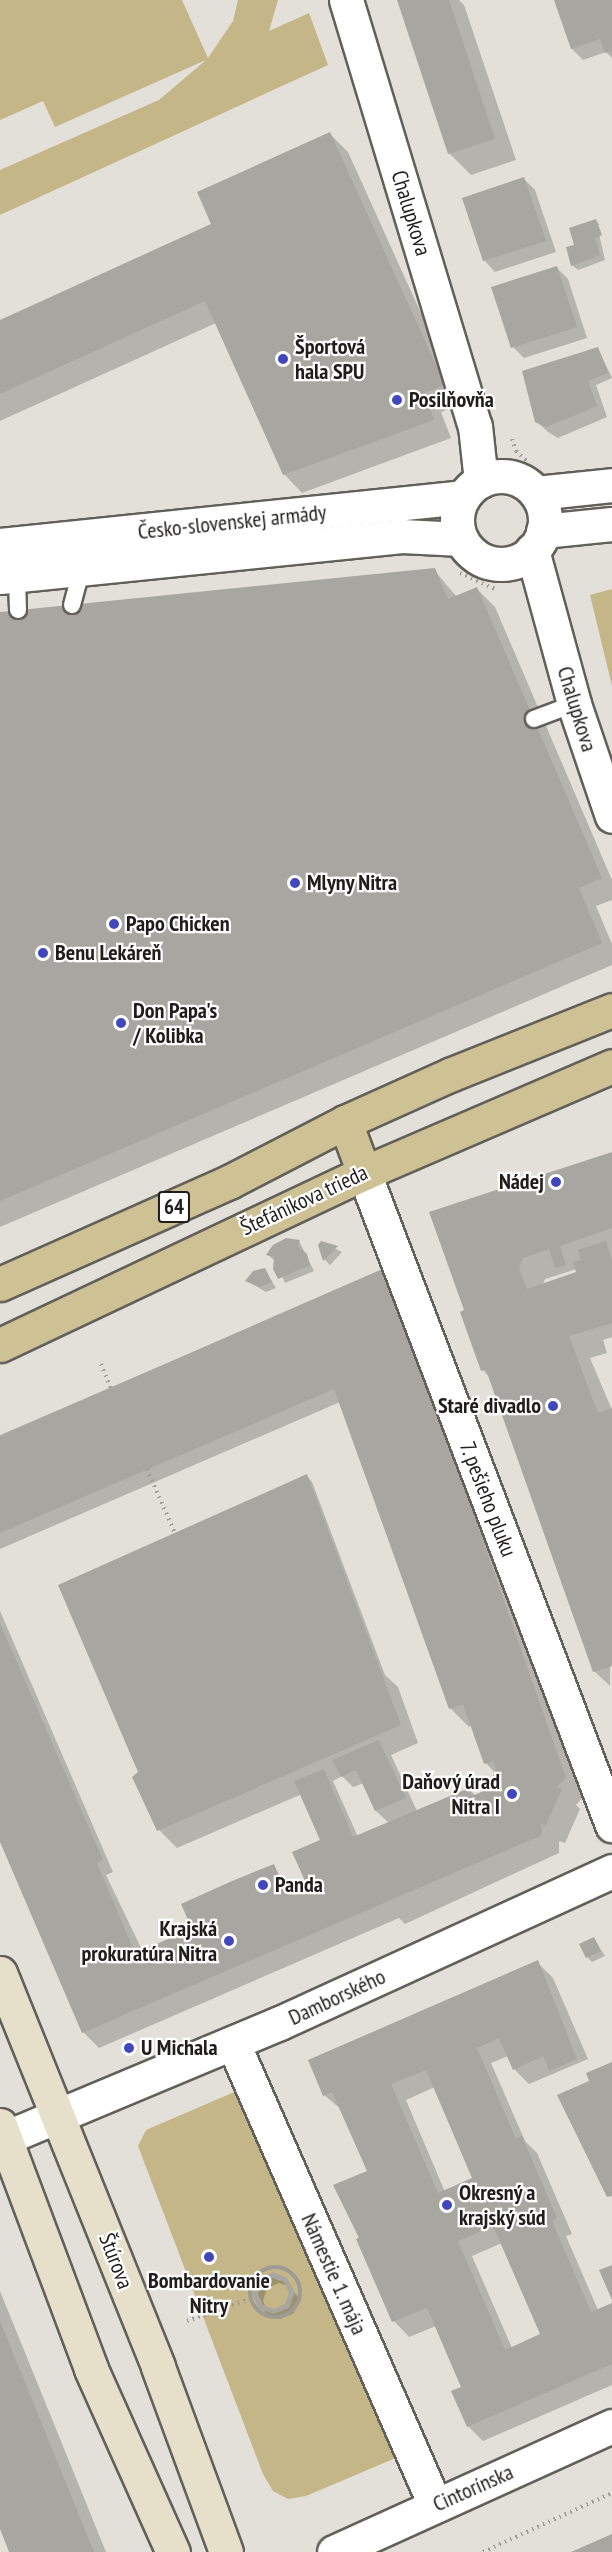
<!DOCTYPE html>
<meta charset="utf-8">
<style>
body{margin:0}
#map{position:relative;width:612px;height:2552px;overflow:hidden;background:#e2e0d9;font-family:"PT Sans Narrow",sans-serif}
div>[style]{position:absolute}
.green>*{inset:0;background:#c4b686}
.shadow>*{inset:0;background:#0003}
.building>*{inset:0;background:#a8a6a0}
.path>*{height:4px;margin-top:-2px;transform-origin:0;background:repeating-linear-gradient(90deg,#9d9b96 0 1.5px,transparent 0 6px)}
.path>.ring{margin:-2px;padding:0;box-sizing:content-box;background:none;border:4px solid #9d9b96;border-radius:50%}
.roads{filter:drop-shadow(2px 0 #62605a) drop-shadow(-2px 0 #62605a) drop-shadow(0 2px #62605a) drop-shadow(0 -2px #62605a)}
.service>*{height:16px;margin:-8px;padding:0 8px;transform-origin:8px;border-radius:8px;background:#fff}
.minor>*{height:33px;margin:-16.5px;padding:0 16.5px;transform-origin:16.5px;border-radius:16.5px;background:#fff}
.minor>.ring{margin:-16.5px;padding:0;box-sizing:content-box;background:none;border:33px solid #fff;border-radius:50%}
.secondary>*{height:33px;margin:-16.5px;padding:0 16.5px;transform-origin:16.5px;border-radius:16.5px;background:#e6e0ca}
.primary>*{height:33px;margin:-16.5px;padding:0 16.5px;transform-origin:16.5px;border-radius:16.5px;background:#cec294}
.dots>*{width:16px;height:16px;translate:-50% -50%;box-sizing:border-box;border:3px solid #fff;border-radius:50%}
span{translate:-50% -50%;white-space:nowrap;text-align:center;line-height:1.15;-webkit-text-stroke:4.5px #fff;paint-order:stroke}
.shield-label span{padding:2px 4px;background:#fff;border:2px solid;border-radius:4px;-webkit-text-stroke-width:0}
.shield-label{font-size:21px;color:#1f1e1c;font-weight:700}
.street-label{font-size:22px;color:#1f1e1c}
.poi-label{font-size:22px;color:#1f1e1c;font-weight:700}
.left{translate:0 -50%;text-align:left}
.right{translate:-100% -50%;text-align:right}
</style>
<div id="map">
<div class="green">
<i style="clip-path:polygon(0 0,182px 0,208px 58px,233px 21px,238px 0,278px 0,269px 31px,309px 13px,328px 65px,0 215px,0 170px,159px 100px,206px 60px,55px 127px,43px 101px,0 120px)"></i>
<i style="clip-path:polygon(612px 589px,612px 686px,590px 595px)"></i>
<i style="clip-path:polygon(239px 2090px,398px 2457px,306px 2496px,288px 2499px,273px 2491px,263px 2474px,138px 2146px,146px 2130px)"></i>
</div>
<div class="shadow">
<i style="clip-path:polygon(398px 0,459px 0,464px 5px,516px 160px,471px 175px,449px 153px)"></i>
<i style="clip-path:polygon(556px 0,612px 0,612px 58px,606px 52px,583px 60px,572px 49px)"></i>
<i style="clip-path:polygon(330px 134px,348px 152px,462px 404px,441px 412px,451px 438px,302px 493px,284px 474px,216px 323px,0 421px,0 321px,213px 225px)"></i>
<i style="clip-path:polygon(524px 179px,535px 190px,556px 252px,495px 272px,484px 260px)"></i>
<i style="clip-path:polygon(596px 221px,600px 225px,597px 225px,605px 260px,578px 270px,572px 265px,576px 246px)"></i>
<i style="clip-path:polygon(557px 268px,568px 279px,587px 338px,524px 358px,513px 347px)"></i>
<i style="clip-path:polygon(598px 348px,612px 378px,596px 385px,607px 417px,558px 438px,548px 432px,536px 421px)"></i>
<i style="clip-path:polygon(434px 570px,457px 597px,477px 589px,495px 607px,612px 880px,612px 900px,596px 906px,612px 944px,612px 965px,0 1227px,0 615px)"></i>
<i style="clip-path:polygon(evenodd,612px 1153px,612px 1337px,603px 1340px,607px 1353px,590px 1358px,612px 1410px,610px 1686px,594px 1671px,490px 1378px,483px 1370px,466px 1311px,612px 1153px,577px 1269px,578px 1273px,543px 1285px,545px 1279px,577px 1269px)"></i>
<i style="clip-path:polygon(299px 1241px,314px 1271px,285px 1283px,275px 1261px,268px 1255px)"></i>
<i style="clip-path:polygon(322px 1242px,342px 1252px,330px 1265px,325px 1260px)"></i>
<i style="clip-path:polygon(evenodd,386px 1269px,433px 1374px,583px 1797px,576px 1805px,580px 1809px,565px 1843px,559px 1841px,559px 1853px,405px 1924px,399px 1918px,99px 2048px,83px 2032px,0 1839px,0 1611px,113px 1872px,106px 1875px,143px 1952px,194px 1930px,274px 1866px,287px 1890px,307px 1882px,323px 1841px,302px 1794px,177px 1848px,159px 1830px,139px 1773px,307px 1476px,312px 1482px,385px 1675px,398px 1687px,418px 1743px,391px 1755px,417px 1811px,469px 1789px,476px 1796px,487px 1791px,496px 1774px,486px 1763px,472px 1725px,469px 1727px,450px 1708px,340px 1402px,0 1549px,0 1435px,386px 1269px,342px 1776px,353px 1787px,364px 1783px,376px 1811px,389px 1823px,358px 1837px,333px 1781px,342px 1776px)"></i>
<i style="clip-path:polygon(265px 1270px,276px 1288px,266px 1292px,247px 1281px)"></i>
<i style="clip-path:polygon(594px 1939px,605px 1956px,592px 1962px,587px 1957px)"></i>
<i style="clip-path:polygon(evenodd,537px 1962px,553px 1978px,588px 2059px,529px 2084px,514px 2069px,508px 2056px,491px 2063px,525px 2141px,537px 2153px,572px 2234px,566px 2236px,598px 2310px,612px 2304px,612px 2385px,483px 2441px,468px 2426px,463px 2387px,436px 2326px,409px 2337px,394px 2321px,358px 2240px,369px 2171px,342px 2110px,324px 2095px,537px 1962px,435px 2087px,474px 2179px,445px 2192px,406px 2100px,435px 2087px,537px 1962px,502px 2243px,542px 2335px,512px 2348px,472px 2256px,502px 2243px)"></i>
<i style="clip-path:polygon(evenodd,273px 2274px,286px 2279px,299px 2299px,294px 2313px,280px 2319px,266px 2314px,254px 2294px,259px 2280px,273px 2274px,279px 2283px,288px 2286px,291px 2293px,286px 2305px,274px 2310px,266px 2308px,263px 2301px,267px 2288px,279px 2283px)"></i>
<i style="clip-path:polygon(0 2291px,106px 2552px,13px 2552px,0 2520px)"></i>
</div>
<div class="building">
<i style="clip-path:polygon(397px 0,449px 0,495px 139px,448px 154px)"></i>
<i style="clip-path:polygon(554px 0,612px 0,612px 51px,605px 53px,600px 39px,571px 49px)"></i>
<i style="clip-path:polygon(330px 132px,445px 385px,424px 393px,434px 420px,283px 475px,205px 301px,0 394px,0 320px,211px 224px,197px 192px)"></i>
<i style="clip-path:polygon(524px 177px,546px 241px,483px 261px,462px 198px)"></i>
<i style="clip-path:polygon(596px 219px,602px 235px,595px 238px,600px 255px,571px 266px,566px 247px,574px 245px,569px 228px)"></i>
<i style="clip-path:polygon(557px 266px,577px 327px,511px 348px,491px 287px)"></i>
<i style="clip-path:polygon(598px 347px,608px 373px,588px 381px,597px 406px,546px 427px,535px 422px,522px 371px)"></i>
<i style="clip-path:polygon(435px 568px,448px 599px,477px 587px,602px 878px,579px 888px,602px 943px,0 1201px,0 612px)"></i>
<i style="clip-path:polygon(612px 1152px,612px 1228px,560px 1246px,566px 1265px,555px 1268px,549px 1249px,523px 1258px,519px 1268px,527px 1289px,576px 1272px,573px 1262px,581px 1260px,578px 1250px,606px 1241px,612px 1260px,612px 1323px,569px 1336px,598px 1413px,612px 1408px,612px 1666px,593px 1672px,486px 1370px,481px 1371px,460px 1312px,464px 1310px,429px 1212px)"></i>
<i style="clip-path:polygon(286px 1238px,300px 1240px,298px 1246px,307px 1254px,310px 1265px,278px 1279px,273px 1269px,274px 1257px,266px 1255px,273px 1245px)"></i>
<i style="clip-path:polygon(321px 1241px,338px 1246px,323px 1261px,318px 1245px)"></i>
<i style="clip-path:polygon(387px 1267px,566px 1778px,557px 1787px,562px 1789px,546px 1825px,541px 1824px,542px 1835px,82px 2033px,0 1842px,0 1623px,103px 1860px,97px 1863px,135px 1953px,192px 1929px,181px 1904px,232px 1881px,274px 1864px,285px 1890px,305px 1881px,292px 1852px,320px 1840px,294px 1781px,324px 1769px,353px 1837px,469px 1788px,472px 1796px,486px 1790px,496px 1770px,494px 1761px,484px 1764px,463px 1704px,449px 1709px,334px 1389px,0 1533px,0 1436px)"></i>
<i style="clip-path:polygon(265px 1268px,272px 1282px,260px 1287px,245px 1281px,253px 1271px)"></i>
<i style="clip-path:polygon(307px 1474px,401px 1725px,157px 1831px,132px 1777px,138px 1772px,58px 1585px)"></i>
<i style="clip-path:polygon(379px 1740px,406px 1798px,375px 1811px,356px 1770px,341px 1777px,332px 1760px)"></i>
<i style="clip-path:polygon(594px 1937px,601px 1951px,586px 1958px,579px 1944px)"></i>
<i style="clip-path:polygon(evenodd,538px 1960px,577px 2059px,549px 2071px,543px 2056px,513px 2070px,499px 2038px,477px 2048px,516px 2139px,522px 2136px,557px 2218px,552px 2221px,591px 2312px,612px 2303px,612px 2364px,467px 2427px,451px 2391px,461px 2387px,427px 2308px,392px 2322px,356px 2239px,359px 2238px,333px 2185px,367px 2171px,332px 2092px,323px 2096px,308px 2060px,538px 1960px,426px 2070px,472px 2178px,438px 2193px,391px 2084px,426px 2070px,538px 1960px,493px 2226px,540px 2334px,505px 2350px,458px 2241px,493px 2226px)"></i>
<i style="clip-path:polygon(612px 2062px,612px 2196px,607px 2197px,557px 2095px,589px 2081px,586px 2073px)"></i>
<i style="clip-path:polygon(612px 2265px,612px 2300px,599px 2270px)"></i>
<i style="clip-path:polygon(evenodd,273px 2272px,287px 2278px,295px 2293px,289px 2308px,274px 2314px,259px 2309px,252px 2294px,258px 2279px,273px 2272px,273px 2278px,284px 2282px,289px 2293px,285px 2304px,274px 2309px,263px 2305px,258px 2294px,262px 2283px,273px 2278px)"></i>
<i style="clip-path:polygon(0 2321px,94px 2552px,9px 2552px,0 2529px)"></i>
<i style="clip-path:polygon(612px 2534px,612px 2552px,571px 2552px)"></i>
</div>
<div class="path">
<i style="left:512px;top:439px;width:13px;rotate:72deg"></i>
<i style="left:516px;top:451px;width:16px;rotate:43deg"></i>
<i style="left:460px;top:573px;width:41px;rotate:24.7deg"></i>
<i style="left:101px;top:1364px;width:27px;rotate:68deg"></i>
<i style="left:147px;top:1469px;width:70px;rotate:66.4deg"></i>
<i class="ring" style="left:250px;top:2267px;width:46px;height:46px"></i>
<i style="left:187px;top:2321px;width:67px;rotate:-19.2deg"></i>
<i style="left:483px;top:2552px;width:142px;rotate:-24.6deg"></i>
</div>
<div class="roads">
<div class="service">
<i style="left:72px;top:605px;width:35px;rotate:-75deg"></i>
<i style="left:18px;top:610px;width:35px;rotate:-92deg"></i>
<i style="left:17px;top:575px;width:6px;rotate:-39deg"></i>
<i style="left:534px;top:719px;width:43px;rotate:-20.6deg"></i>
</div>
<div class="minor">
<i style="left:346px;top:0;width:445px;rotate:73.2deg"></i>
<i style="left:475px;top:426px;width:55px;rotate:83.8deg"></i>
<i class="ring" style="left:457px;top:476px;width:55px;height:55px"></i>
<i style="left:536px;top:493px;width:76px;rotate:-6deg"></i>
<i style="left:543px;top:531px;width:69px;rotate:-5.8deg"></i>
<i style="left:0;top:545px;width:465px;rotate:-5.9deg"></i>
<i style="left:532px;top:550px;width:160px;rotate:74.7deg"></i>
<i style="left:574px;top:704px;width:118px;rotate:71.3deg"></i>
<i style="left:0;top:577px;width:404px;rotate:-5.8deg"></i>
<i style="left:402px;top:536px;width:59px;rotate:2.9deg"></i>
<i style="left:364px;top:1173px;width:698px;rotate:69.17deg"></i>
<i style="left:233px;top:2043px;width:504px;rotate:66.38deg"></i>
<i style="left:0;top:2140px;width:303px;rotate:-22.7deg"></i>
<i style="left:280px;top:2023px;width:365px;rotate:-24.6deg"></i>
<i style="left:334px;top:2552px;width:305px;rotate:-24.4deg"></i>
</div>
<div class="secondary">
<i style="left:0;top:1973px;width:424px;rotate:68.1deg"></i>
<i style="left:158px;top:2367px;width:197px;rotate:69.8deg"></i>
<i style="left:0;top:2125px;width:260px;rotate:69.5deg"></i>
<i style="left:91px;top:2369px;width:201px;rotate:65.9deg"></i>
</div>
<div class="primary">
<i style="left:345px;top:1122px;width:54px;rotate:69.6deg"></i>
<i style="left:0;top:1284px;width:251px;rotate:-24deg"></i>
<i style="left:229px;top:1182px;width:131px;rotate:-27.3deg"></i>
<i style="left:345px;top:1122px;width:117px;rotate:-24.2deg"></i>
<i style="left:452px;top:1074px;width:172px;rotate:-21.8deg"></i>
<i style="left:0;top:1345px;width:403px;rotate:-25.3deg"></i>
<i style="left:364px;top:1173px;width:270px;rotate:-23.3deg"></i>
</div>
</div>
<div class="dots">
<i style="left:283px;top:359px;background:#4048bc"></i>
<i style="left:397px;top:400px;background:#4048bc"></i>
<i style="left:295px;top:883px;background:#4048bc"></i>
<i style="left:114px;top:924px;background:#4048bc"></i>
<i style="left:43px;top:953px;background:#4048bc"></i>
<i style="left:121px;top:1023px;background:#4048bc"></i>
<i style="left:556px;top:1182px;background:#4048bc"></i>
<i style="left:553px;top:1406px;background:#4048bc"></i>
<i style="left:512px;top:1794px;background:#4048bc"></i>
<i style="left:263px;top:1885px;background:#4048bc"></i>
<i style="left:229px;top:1941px;background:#4048bc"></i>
<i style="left:129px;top:2048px;background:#4048bc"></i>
<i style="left:447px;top:2205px;background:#4048bc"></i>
<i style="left:209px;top:2257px;background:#4048bc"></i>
</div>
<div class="shield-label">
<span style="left:174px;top:1207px">64</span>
</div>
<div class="street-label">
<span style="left:411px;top:213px;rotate:73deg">Chalupkova</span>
<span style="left:232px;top:522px;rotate:-6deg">Česko-slovenskej armády</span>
<span style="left:577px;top:709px;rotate:73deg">Chalupkova</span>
<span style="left:304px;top:1200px;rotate:-25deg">Štefánikova trieda</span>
<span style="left:488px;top:1499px;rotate:69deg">7. pešieho pluku</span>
<span style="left:337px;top:1997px;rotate:-25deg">Damborského</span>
<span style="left:116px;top:2261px;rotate:69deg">Štúrova</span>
<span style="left:334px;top:2274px;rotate:66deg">Námestie 1. mája</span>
<span style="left:473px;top:2488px;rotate:-24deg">Cintorínska</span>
</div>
<div class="poi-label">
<span class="left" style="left:295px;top:359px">Športová<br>hala SPU</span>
<span class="left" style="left:409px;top:400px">Posilňovňa</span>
<span class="left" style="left:307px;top:883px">Mlyny Nitra</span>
<span class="left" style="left:126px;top:924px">Papo Chicken</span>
<span class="left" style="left:55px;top:953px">Benu Lekáreň</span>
<span class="left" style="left:133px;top:1023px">Don Papa's<br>/ Kolibka</span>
<span class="right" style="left:544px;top:1182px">Nádej</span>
<span class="right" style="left:541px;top:1406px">Staré divadlo</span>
<span class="right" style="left:500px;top:1794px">Daňový úrad<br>Nitra I</span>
<span class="left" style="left:275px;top:1885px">Panda</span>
<span class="right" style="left:217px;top:1941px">Krajská<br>prokuratúra Nitra</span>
<span class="left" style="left:141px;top:2048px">U Michala</span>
<span class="left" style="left:459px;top:2205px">Okresný a<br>krajský súd</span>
<span style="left:209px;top:2293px">Bombardovanie<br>Nitry</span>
</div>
</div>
